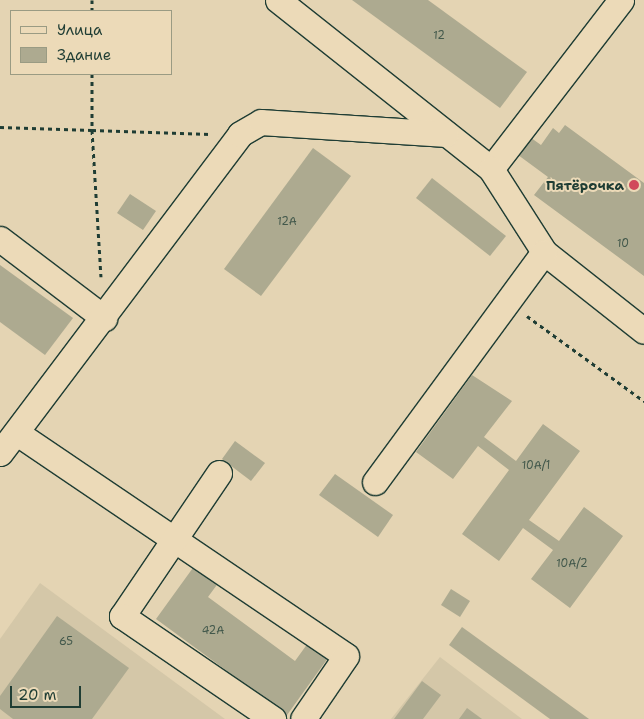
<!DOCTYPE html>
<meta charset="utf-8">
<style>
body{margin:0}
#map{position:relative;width:644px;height:719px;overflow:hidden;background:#e4d4b3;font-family:"Shantell Sans",sans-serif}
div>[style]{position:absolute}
.built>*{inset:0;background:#d4c7a8}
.building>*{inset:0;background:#adaa90}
.path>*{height:3px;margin-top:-1.5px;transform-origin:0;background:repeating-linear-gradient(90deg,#1f3d34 0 4px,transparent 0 8px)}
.roads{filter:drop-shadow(1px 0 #1f3d34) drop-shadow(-1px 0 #1f3d34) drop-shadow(0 1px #1f3d34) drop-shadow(0 -1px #1f3d34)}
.minor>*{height:25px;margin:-12.5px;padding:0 12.5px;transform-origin:12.5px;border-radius:12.5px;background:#ecdab8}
.dots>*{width:14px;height:14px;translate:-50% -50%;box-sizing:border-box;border:2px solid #ecdab8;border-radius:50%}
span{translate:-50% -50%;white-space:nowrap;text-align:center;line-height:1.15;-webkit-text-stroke:4px #ecdab8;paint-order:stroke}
.number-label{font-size:11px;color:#42584b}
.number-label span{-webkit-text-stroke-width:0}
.poi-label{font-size:14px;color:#1f3d34;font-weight:700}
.right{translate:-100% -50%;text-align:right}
.legend{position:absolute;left:10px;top:10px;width:162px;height:65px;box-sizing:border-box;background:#ecdab8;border:1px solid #9a9b83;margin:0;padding:6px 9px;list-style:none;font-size:15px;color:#1f3d34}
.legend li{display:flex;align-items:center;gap:10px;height:25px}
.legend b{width:25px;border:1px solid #9a9b83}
.scale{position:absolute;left:10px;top:686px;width:71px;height:22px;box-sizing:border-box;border:2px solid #1f3d34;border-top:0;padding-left:6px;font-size:15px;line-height:18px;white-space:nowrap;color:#1f3d34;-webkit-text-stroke:4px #ecdab8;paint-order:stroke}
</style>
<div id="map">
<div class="built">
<i style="clip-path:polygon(40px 583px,225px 719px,0 719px,0 639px)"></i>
<i style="clip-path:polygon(440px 657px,522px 719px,391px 719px)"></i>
</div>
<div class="building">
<i style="clip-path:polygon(352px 0,428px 0,527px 72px,500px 108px)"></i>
<i style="clip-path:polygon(565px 125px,644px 183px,644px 276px,534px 195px,548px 177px,514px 152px,527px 135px,541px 145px,553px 128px,559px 133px)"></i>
<i style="clip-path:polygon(313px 148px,351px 176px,261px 296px,224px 269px)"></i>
<i style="clip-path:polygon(432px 178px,506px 236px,490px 256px,416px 198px)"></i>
<i style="clip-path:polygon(130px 194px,156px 211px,143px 230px,117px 213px)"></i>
<i style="clip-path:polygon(0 265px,73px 318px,45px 355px,0 322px)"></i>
<i style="clip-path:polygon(472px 375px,512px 401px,484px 437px,516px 461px,543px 424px,580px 451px,529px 520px,559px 541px,584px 507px,623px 536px,570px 608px,531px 579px,553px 550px,523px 528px,499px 561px,462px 534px,509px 470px,478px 446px,453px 479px,416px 452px)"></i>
<i style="clip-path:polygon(235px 441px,265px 463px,251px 481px,222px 459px)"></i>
<i style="clip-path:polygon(335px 474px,393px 515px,378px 537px,319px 495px)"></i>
<i style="clip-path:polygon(195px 565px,219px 582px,208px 597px,295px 661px,308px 643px,328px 658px,287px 715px,156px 619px)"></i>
<i style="clip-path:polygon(451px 589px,470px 601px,460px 617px,441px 605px)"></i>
<i style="clip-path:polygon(57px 616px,129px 668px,92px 719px,13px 719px,0 709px,0 696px)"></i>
<i style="clip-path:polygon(462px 627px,589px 719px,550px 719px,449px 645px)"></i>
<i style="clip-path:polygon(422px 681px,441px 695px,423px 719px,394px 719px)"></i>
<i style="clip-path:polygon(467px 708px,482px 719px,459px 719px)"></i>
</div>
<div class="path">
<i style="left:92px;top:11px;width:11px;rotate:-90deg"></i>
<i style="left:92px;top:74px;width:56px;rotate:90deg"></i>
<i style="left:92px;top:130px;width:118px;rotate:1.9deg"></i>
<i style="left:0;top:127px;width:92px;rotate:1.9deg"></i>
<i style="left:92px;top:130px;width:147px;rotate:86.5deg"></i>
<i style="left:527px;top:316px;width:145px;rotate:36deg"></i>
</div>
<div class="roads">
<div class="minor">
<i style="left:278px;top:0;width:272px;rotate:38.4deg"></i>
<i style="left:621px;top:0;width:213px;rotate:127.6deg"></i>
<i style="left:491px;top:169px;width:98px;rotate:57.4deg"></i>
<i style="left:544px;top:252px;width:127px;rotate:38.3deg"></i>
<i style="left:0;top:239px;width:131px;rotate:37.2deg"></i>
<i style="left:17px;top:433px;width:397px;rotate:34.1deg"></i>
<i style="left:346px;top:656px;width:76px;rotate:124.3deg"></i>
<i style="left:0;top:453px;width:399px;rotate:-53deg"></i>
<i style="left:240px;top:134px;width:24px;rotate:-30deg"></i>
<i style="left:261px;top:122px;width:185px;rotate:3.7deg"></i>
<i style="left:219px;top:473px;width:173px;rotate:124.1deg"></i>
<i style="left:122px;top:616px;width:183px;rotate:34.3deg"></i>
<i style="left:375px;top:482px;width:285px;rotate:-53.7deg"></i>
</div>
</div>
<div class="dots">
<i style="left:634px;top:185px;background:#d1495b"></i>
</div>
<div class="number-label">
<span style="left:439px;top:36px">12</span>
<span style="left:287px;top:222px">12А</span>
<span style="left:623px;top:244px">10</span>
<span style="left:536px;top:466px">10А/1</span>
<span style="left:572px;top:564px">10А/2</span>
<span style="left:213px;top:631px">42А</span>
<span style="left:66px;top:642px">65</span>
</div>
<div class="poi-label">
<span class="right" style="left:624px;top:185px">Пятёрочка</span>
</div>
<ul class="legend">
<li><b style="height:6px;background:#ecdab8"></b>Улица</li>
<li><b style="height:14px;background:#adaa90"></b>Здание</li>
</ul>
<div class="scale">20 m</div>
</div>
